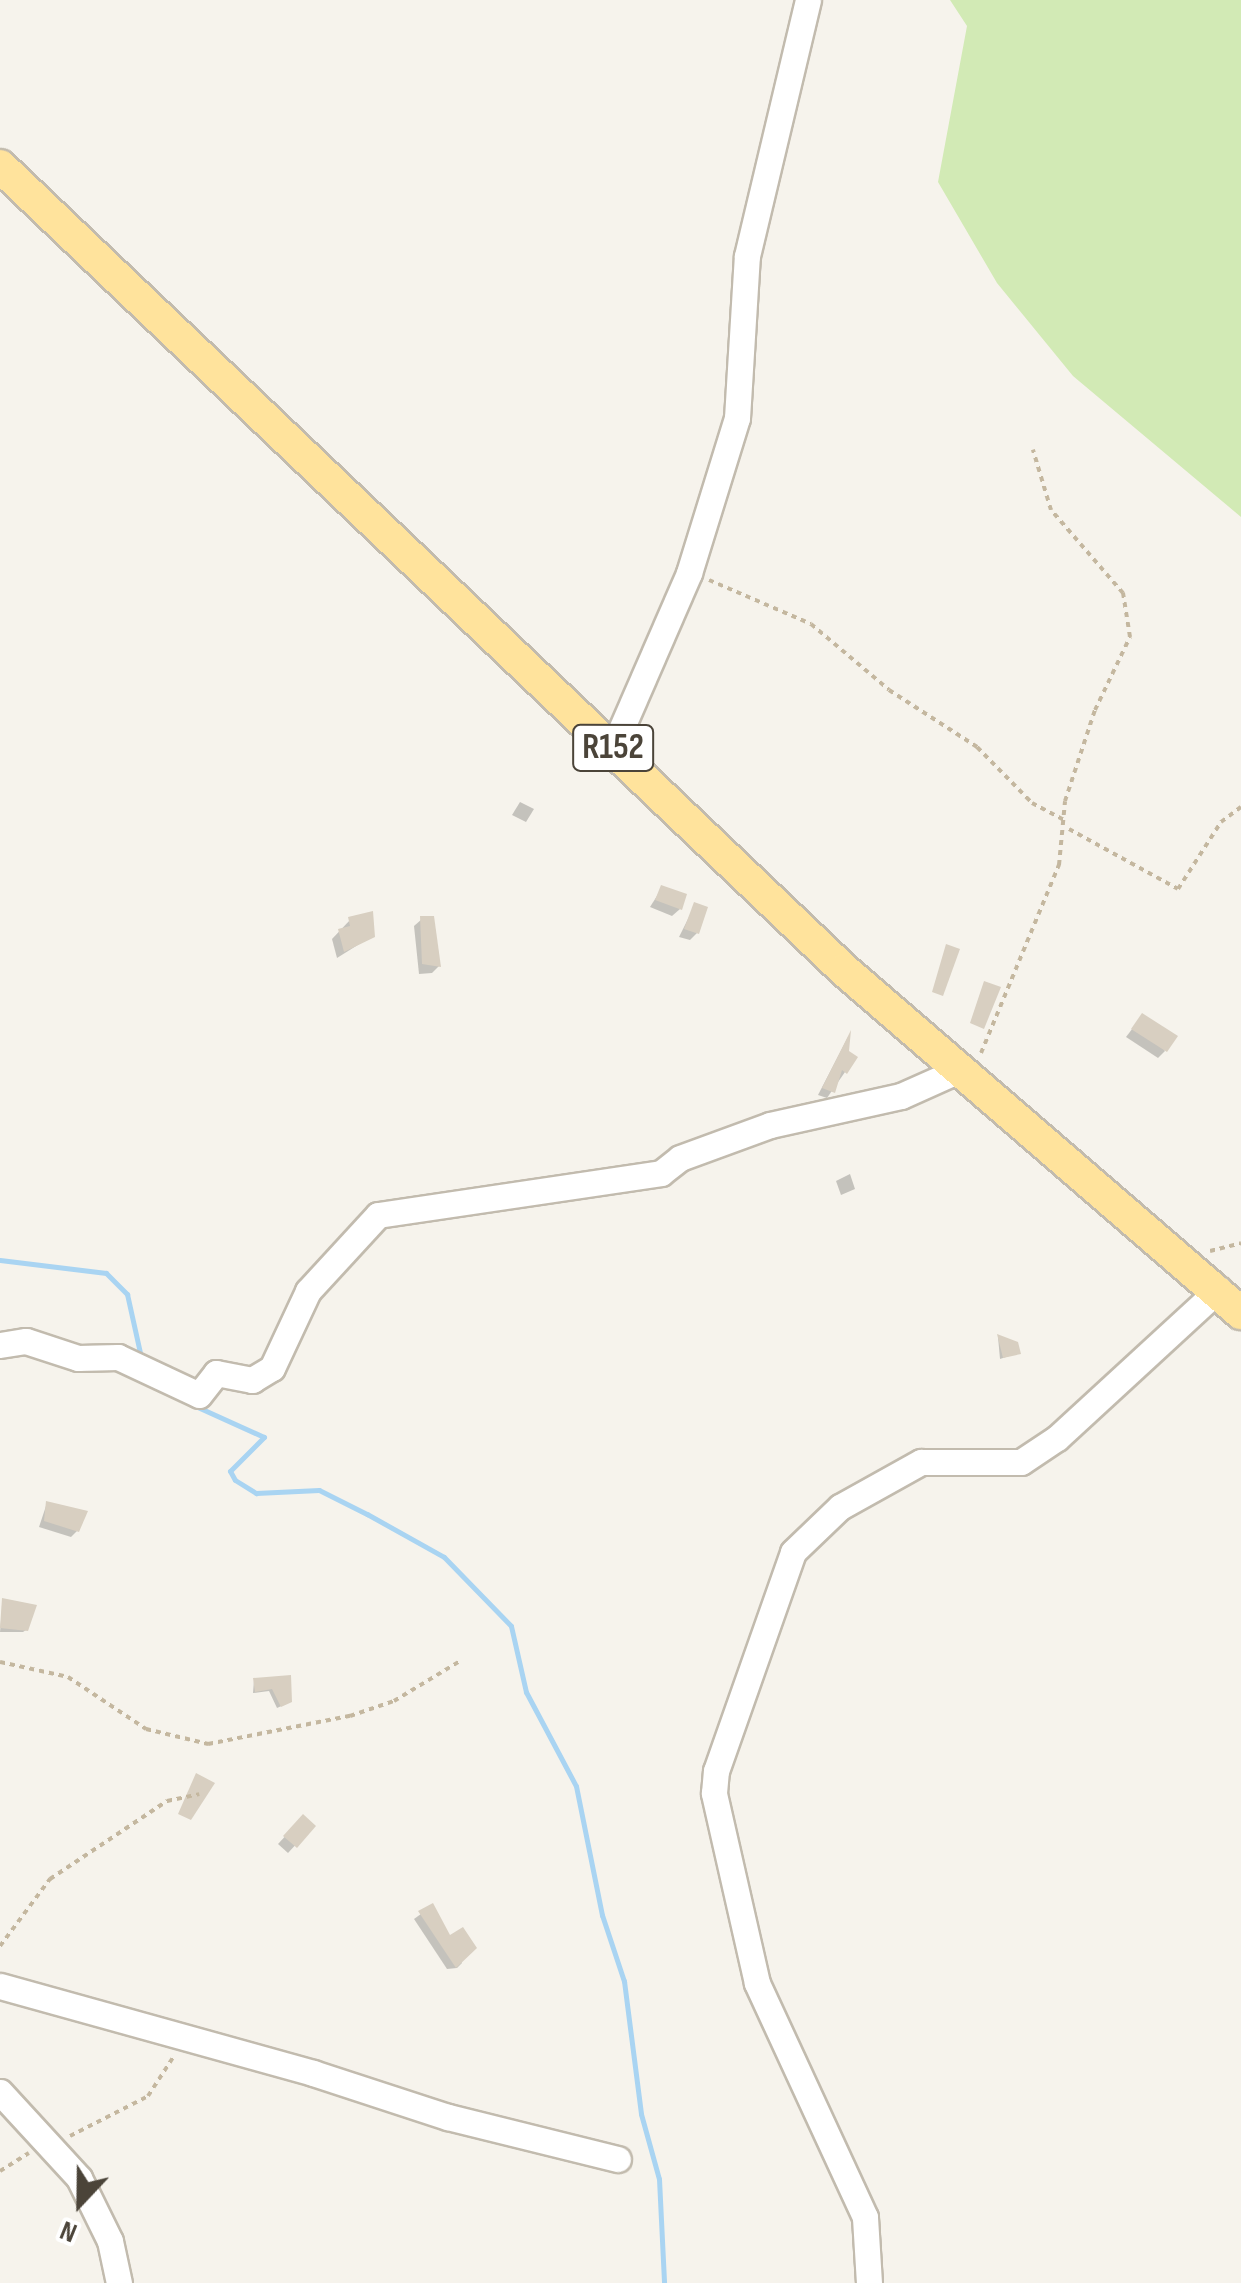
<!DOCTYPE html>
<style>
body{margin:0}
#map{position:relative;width:1241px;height:2283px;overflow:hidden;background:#f6f3ec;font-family:"Sofia Sans Condensed",sans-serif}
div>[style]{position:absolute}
.green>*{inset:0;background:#d2eab5}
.shadow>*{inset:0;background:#0003}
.stream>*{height:5px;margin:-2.5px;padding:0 2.5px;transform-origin:2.5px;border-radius:2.5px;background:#a9d4f2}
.building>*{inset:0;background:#d8cfc1}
.path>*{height:4px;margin-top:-2px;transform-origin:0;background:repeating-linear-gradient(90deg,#c4b79f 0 5px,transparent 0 10px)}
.roads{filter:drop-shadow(2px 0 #c2bbae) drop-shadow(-2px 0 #c2bbae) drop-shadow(0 2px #c2bbae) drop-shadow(0 -2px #c2bbae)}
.minor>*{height:25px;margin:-12.5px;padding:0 12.5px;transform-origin:12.5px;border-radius:12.5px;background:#fff}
.major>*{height:32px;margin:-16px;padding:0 16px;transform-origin:16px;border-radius:16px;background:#ffe39c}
span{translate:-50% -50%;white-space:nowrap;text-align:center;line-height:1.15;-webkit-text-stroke:9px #fff;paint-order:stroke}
.shield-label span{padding:2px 8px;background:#fff;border:2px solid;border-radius:8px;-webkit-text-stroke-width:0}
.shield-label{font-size:35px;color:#4b4439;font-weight:700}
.north{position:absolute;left:30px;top:2153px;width:100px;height:100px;-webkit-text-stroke:8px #fff;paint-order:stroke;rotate:202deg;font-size:28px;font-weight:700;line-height:40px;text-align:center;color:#4b4439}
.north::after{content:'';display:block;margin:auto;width:35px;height:45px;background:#4b4439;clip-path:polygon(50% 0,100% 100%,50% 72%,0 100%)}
</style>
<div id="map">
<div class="green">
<i style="clip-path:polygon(950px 0,1241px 0,1241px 517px,1073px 376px,997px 283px,938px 182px,967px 26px)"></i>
</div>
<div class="shadow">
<i style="clip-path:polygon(520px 802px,534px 809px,526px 822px,512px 815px)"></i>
<i style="clip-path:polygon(662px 888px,680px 909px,672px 916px,650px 907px)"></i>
<i style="clip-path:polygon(695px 905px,697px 933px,690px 940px,679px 937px)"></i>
<i style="clip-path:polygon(422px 919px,439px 966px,432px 973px,419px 974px,414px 926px)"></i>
<i style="clip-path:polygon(350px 920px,372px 936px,337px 958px,332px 939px)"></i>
<i style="clip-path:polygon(1142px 1016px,1165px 1051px,1158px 1058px,1126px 1037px)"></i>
<i style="clip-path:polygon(848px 1037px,845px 1072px,827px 1098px,818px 1095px)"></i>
<i style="clip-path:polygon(850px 1174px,855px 1189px,841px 1195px,836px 1181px)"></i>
<i style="clip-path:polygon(998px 1337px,1018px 1353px,1000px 1359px)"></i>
<i style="clip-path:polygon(47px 1503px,77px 1531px,71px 1537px,39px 1527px)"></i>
<i style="clip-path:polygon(3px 1600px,26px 1630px,23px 1632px,0 1632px)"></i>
<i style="clip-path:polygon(288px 1678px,286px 1704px,277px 1708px,269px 1691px,253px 1693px,254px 1680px)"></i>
<i style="clip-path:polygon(303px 1817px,313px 1826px,288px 1853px,278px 1844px)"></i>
<i style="clip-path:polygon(432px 1906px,462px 1963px,457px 1968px,447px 1969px,414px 1919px)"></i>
</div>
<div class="stream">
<i style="left:0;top:1260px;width:107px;rotate:7deg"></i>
<i style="left:106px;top:1273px;width:30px;rotate:45deg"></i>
<i style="left:127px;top:1294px;width:65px;rotate:77.5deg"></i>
<i style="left:171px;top:1395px;width:102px;rotate:24.3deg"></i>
<i style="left:264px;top:1437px;width:48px;rotate:135deg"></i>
<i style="left:230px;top:1471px;width:10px;rotate:61deg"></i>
<i style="left:235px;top:1480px;width:25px;rotate:32deg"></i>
<i style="left:256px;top:1493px;width:63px;rotate:-2.7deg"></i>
<i style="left:319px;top:1490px;width:54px;rotate:26.6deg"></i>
<i style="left:367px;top:1514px;width:88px;rotate:29.2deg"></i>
<i style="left:444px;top:1557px;width:96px;rotate:45.8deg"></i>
<i style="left:511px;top:1626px;width:68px;rotate:77.2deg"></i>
<i style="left:526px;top:1692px;width:106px;rotate:62deg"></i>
<i style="left:576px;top:1786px;width:132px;rotate:78.6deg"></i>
<i style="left:602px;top:1915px;width:70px;rotate:71.6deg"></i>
<i style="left:624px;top:1981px;width:134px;rotate:82.7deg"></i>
<i style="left:641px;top:2114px;width:67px;rotate:74.5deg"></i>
<i style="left:659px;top:2179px;width:104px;rotate:87.2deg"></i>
</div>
<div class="building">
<i style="clip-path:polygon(661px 885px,687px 894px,682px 910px,655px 900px)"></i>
<i style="clip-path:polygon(694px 902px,708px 907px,699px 934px,684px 929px)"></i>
<i style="clip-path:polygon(373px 911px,375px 937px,344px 952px,338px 929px,350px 926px,348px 917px)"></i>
<i style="clip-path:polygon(420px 916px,434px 916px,441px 967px,422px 964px)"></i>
<i style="clip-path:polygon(946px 944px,960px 949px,943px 996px,932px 992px)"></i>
<i style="clip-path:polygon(984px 981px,1001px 987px,984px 1029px,970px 1023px)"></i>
<i style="clip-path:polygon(1142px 1013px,1178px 1036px,1167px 1052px,1131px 1029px)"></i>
<i style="clip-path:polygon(851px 1030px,849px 1051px,858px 1057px,847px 1074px,842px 1070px,835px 1093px,822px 1088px)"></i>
<i style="clip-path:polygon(997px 1334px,1018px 1342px,1021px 1354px,1003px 1358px)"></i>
<i style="clip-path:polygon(46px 1501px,88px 1511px,79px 1532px,44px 1521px)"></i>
<i style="clip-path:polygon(2px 1598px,37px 1605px,28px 1631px,0 1628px)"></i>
<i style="clip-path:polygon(291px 1675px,292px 1702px,281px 1707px,272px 1689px,255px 1692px,253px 1678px)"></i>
<i style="clip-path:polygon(196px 1773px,215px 1783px,191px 1820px,178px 1814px)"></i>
<i style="clip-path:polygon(303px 1814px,316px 1826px,297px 1848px,283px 1836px)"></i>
<i style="clip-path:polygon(433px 1903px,450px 1935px,463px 1927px,477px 1948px,456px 1968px,418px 1911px)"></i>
</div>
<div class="path">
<i style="left:709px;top:580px;width:111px;rotate:23.3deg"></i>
<i style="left:811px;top:624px;width:102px;rotate:40.2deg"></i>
<i style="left:889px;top:690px;width:105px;rotate:32.9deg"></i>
<i style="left:977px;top:747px;width:78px;rotate:45.5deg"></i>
<i style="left:1032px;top:803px;width:38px;rotate:28deg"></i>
<i style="left:1069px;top:829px;width:124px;rotate:28.8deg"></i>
<i style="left:1178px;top:889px;width:80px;rotate:-57.3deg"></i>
<i style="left:1221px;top:822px;width:25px;rotate:-37deg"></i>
<i style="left:981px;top:1053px;width:204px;rotate:-67.5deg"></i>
<i style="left:1059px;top:865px;width:64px;rotate:-84.6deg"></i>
<i style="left:1065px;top:801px;width:96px;rotate:-71.8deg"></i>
<i style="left:1095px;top:710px;width:81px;rotate:-64.4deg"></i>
<i style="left:1130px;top:637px;width:45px;rotate:-99deg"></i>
<i style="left:1123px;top:593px;width:110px;rotate:-130.9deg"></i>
<i style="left:1051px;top:510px;width:63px;rotate:-106.7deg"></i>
<i style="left:1210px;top:1251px;width:32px;rotate:-14deg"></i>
<i style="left:0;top:1662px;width:70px;rotate:12.4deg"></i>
<i style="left:68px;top:1677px;width:94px;rotate:33.7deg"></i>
<i style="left:146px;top:1729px;width:64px;rotate:13.6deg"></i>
<i style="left:208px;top:1744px;width:145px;rotate:-11.2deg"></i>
<i style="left:350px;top:1716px;width:46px;rotate:-18.8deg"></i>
<i style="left:394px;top:1701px;width:77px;rotate:-31.2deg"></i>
<i style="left:0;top:1946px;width:84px;rotate:-53.3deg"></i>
<i style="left:50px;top:1879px;width:141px;rotate:-33.7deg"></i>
<i style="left:167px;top:1801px;width:33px;rotate:-12deg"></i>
<i style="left:70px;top:2136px;width:88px;rotate:-27.1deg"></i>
<i style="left:148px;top:2096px;width:48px;rotate:-57deg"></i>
<i style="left:0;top:2171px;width:34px;rotate:-32deg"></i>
</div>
<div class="roads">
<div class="minor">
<i style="left:613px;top:748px;width:191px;rotate:-66.5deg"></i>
<i style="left:689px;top:573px;width:162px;rotate:-72.8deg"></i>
<i style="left:737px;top:418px;width:162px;rotate:-86.5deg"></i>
<i style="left:747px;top:256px;width:263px;rotate:-76.6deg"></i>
<i style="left:0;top:1345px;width:26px;rotate:-9deg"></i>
<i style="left:26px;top:1341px;width:55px;rotate:18.1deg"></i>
<i style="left:78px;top:1358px;width:40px;rotate:-1.4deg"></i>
<i style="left:118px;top:1357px;width:89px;rotate:25.1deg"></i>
<i style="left:199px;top:1395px;width:28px;rotate:-52deg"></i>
<i style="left:216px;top:1373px;width:37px;rotate:11deg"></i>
<i style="left:252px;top:1380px;width:23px;rotate:-31deg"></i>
<i style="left:272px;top:1368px;width:85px;rotate:-64.9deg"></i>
<i style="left:308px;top:1291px;width:103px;rotate:-47.4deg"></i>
<i style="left:378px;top:1215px;width:286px;rotate:-8.4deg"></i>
<i style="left:661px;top:1173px;width:24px;rotate:-38deg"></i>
<i style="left:680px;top:1158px;width:96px;rotate:-20.1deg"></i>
<i style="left:770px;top:1125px;width:134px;rotate:-12.5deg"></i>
<i style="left:901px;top:1096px;width:61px;rotate:-24.1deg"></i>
<i style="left:0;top:1986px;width:325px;rotate:15.5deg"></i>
<i style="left:313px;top:2073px;width:142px;rotate:18.1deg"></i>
<i style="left:448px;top:2117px;width:175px;rotate:13.9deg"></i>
<i style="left:0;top:2092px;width:117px;rotate:47.4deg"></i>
<i style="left:79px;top:2178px;width:70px;rotate:63.8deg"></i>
<i style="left:110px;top:2241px;width:43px;rotate:77.9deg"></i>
<i style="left:869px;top:2283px;width:66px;rotate:-93.5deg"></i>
<i style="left:865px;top:2217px;width:258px;rotate:-114.8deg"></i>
<i style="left:757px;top:1983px;width:195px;rotate:-102.8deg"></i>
<i style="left:714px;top:1793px;width:22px;rotate:-85deg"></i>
<i style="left:716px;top:1771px;width:232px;rotate:-70.6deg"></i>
<i style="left:793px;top:1552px;width:65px;rotate:-43.8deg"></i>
<i style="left:840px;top:1507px;width:93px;rotate:-29.1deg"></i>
<i style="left:921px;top:1462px;width:100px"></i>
<i style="left:1021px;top:1462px;width:43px;rotate:-33.7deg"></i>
<i style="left:1057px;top:1438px;width:220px;rotate:-42.6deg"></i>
</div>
<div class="major">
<i style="left:0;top:166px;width:1166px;rotate:43.61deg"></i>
<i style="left:844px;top:970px;width:525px;rotate:40.83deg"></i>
</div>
</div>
<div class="shield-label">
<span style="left:613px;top:748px">R152</span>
</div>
<div class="north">N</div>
</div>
